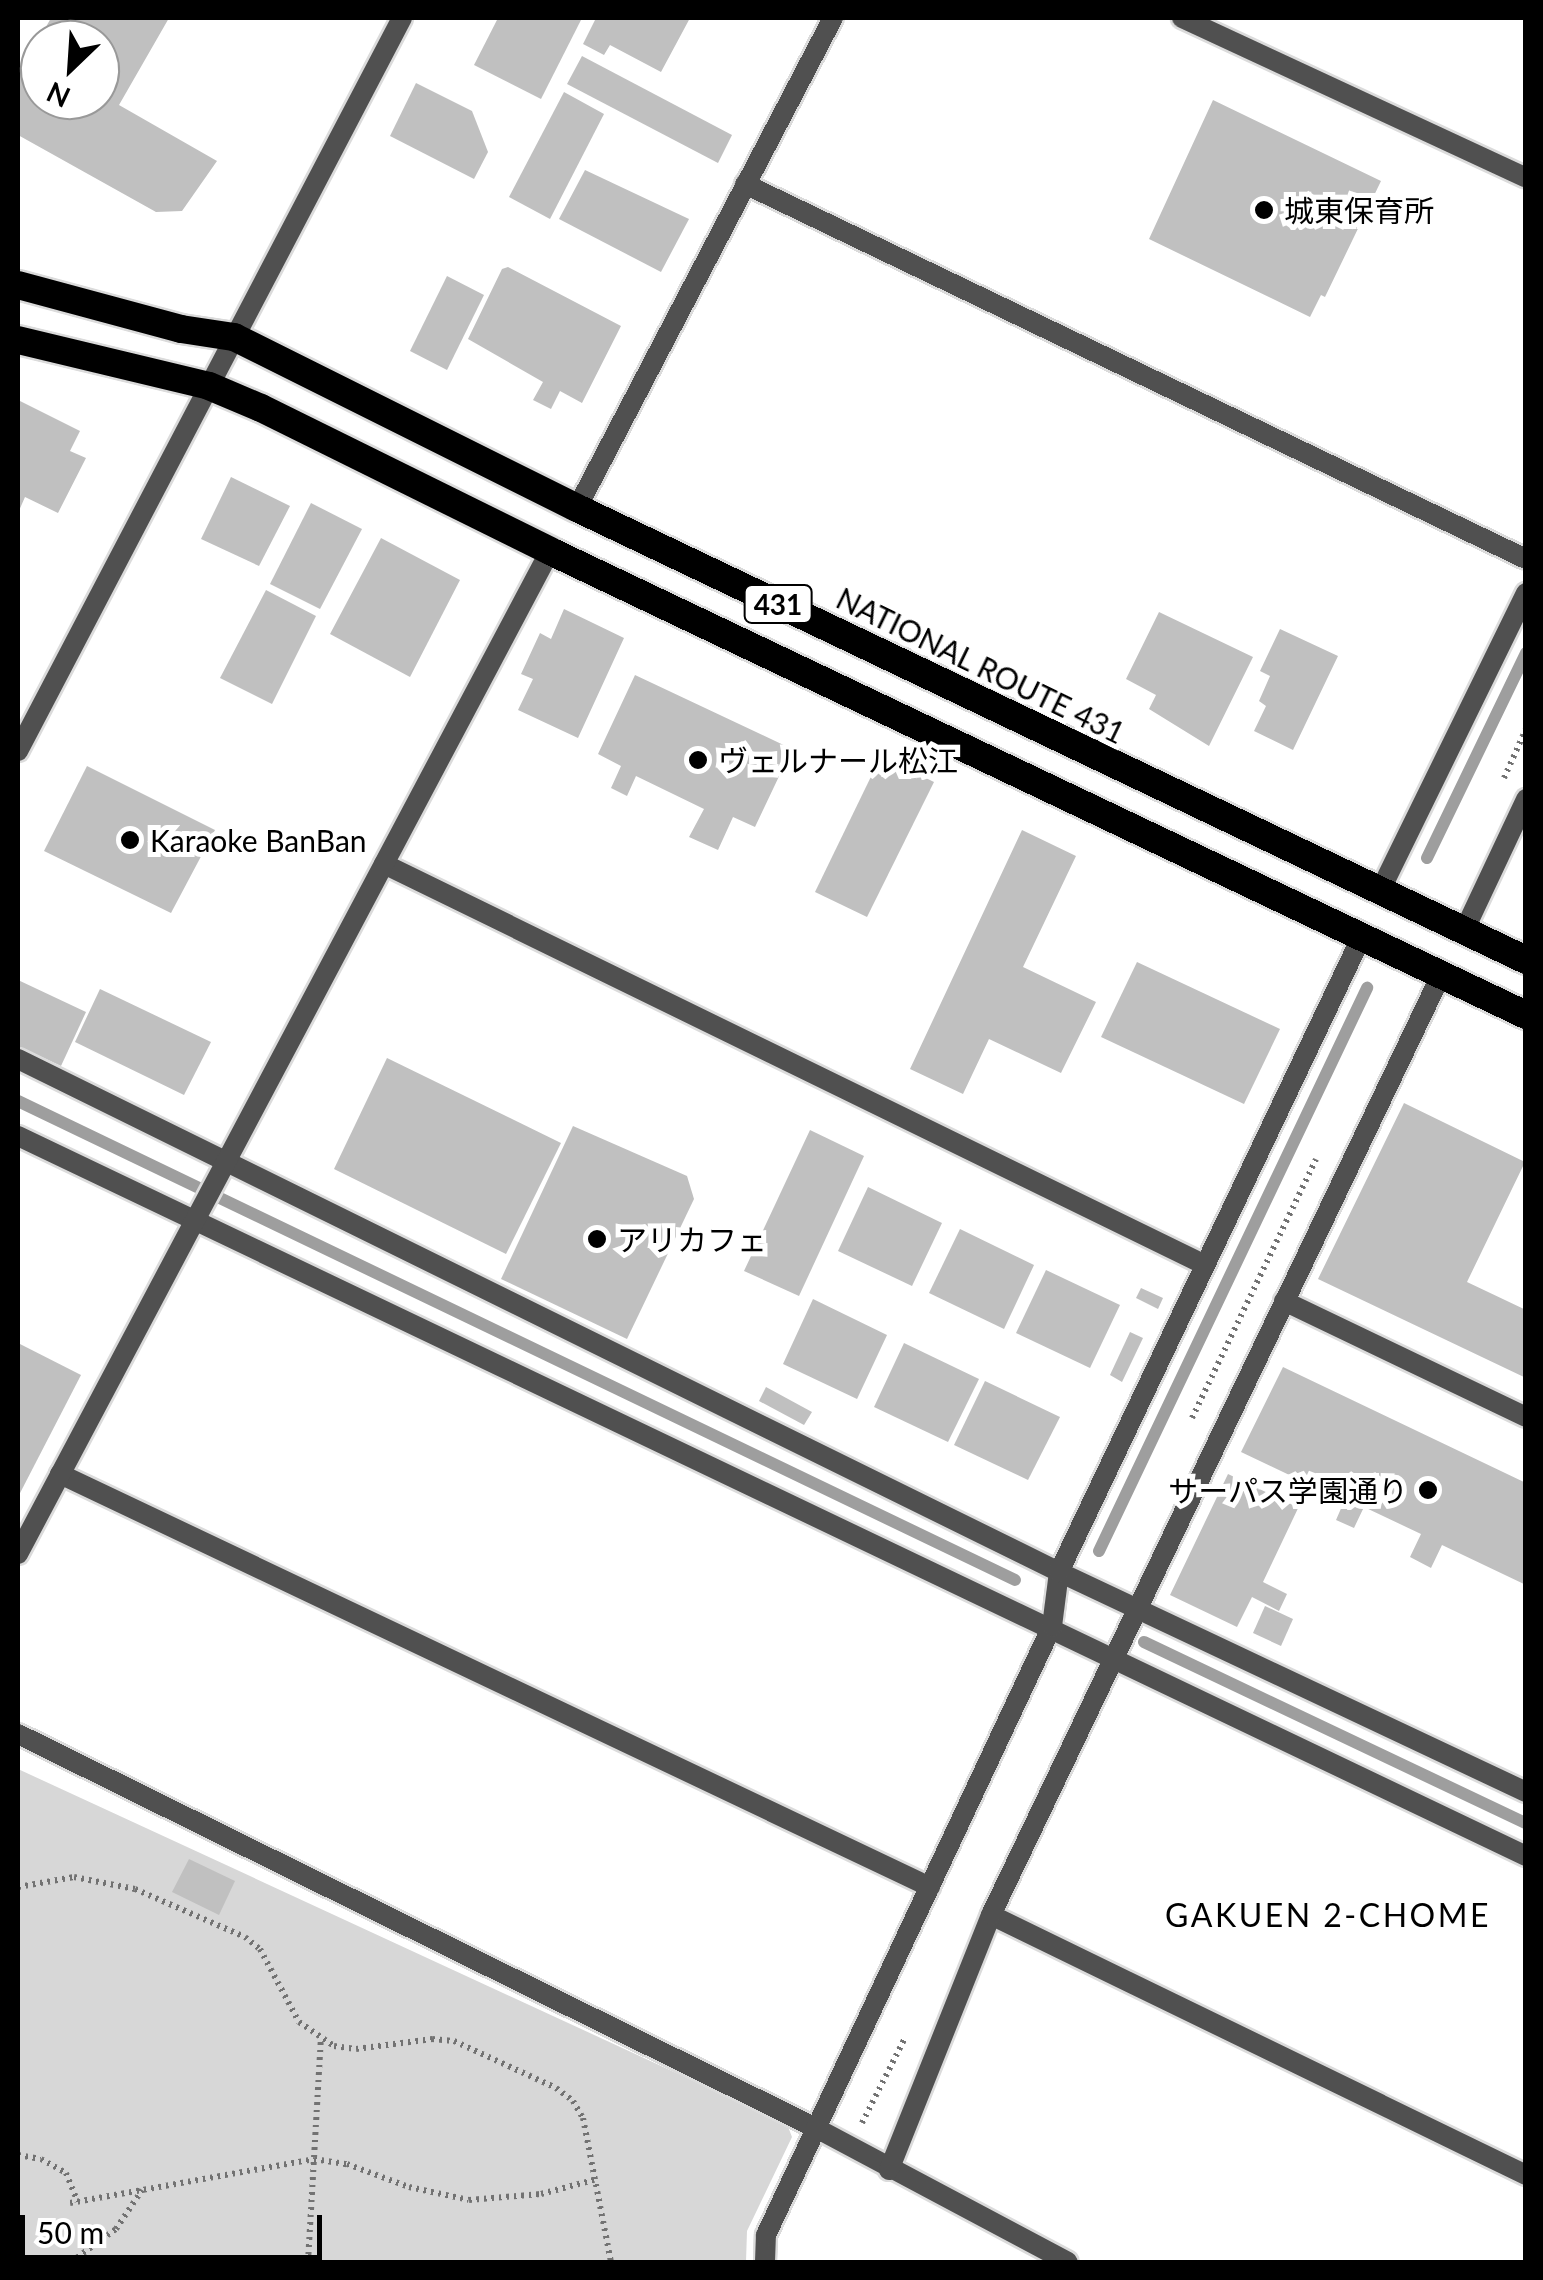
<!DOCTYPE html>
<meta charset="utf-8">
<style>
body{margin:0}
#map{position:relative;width:1543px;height:2280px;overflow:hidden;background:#fff;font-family:Lato,"Noto Sans JP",sans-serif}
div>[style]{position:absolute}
.green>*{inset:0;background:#d7d7d7}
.stream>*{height:12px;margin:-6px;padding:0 6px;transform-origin:6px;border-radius:6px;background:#9e9e9e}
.building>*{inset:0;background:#c0c0c0}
.path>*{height:6px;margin-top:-3px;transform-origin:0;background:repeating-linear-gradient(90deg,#727272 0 2.5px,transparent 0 7.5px)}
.roads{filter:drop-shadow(2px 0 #dbdbdb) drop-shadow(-2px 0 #dbdbdb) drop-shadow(0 2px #dbdbdb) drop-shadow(0 -2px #dbdbdb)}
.minor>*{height:20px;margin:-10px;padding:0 10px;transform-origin:10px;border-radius:10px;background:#505050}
.tertiary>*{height:20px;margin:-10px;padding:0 10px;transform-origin:10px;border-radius:10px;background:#505050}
.trunk>*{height:28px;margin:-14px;padding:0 14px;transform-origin:14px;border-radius:14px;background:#000}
.dots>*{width:28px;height:28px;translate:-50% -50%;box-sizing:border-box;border:5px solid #fff;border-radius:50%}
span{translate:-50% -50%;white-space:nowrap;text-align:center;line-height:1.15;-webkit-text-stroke:10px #fff;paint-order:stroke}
.shield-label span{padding:2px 8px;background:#fff;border:2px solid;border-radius:8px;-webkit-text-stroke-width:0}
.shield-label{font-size:28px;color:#000;font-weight:700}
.poi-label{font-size:30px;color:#000}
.left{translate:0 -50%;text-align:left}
.right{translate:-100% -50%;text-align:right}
.street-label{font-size:30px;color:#000}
.neighbourhood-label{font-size:32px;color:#000;letter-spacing:2.5px}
.frame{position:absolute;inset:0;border:20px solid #000;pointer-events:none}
.north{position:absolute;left:20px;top:20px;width:100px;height:100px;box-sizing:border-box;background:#fff;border:2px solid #999;border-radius:50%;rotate:205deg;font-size:28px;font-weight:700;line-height:40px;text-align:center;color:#000}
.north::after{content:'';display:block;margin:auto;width:35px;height:45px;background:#000;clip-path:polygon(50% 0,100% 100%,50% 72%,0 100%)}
.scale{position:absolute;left:20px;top:2215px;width:302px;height:45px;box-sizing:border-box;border:5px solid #000;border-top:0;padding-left:12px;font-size:30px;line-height:35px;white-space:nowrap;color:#000;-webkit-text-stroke:8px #fff;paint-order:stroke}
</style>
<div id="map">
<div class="green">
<i style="clip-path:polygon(18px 1769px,787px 2124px,792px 2137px,747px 2231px,746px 2262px,18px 2262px)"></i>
</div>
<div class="stream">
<i style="left:1427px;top:858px;width:228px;rotate:-64.2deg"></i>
<i style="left:18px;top:1101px;width:1106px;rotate:25.66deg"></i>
<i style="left:1099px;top:1551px;width:624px;rotate:-64.54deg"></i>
<i style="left:1144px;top:1642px;width:423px;rotate:25.4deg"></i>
</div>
<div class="building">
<i style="clip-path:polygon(evenodd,51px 18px,169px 18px,119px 105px,217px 161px,182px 211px,156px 212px,18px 135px,18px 76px,51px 18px,40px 40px,100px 40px,100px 100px,40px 100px,40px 40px)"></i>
<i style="clip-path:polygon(498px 18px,582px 18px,541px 99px,474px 65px)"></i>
<i style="clip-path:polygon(596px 18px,690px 18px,661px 72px,610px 45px,604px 55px,583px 44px)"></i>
<i style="clip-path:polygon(582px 56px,732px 135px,718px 163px,567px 84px)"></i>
<i style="clip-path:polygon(416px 83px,472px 111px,488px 152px,474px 179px,390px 136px)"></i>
<i style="clip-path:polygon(564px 92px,604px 114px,550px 219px,509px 197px)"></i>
<i style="clip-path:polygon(1213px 100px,1381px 181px,1325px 297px,1321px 295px,1310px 317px,1149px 239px)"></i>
<i style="clip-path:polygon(585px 170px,689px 219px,661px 272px,559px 219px)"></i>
<i style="clip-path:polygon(508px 267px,621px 326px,582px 403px,560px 391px,551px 409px,533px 400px,543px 382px,468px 339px,502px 269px)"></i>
<i style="clip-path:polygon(447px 276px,484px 295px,447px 370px,410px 351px)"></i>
<i style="clip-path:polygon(18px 400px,80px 431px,70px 451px,86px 458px,58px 513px,25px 497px,18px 513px)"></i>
<i style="clip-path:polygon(231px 477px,290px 506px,259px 566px,201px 539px)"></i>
<i style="clip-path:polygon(311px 503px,362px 529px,320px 609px,270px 584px)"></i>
<i style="clip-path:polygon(381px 538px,460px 580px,410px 677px,330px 634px)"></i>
<i style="clip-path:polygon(266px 590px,316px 616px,272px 704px,220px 678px)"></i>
<i style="clip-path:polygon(564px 609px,624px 638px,578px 738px,518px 710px,533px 679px,521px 674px,540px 633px,551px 639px)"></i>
<i style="clip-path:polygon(1159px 612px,1253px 657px,1209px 746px,1149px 709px,1156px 695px,1126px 679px)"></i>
<i style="clip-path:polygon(1280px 629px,1338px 656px,1293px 750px,1254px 731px,1266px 706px,1259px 701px,1270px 676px,1260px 671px)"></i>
<i style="clip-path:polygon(635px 675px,792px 749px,755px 827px,733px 817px,718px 850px,689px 837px,704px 809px,636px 776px,627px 796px,611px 788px,621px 766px,598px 754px)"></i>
<i style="clip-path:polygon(881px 756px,934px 782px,867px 917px,815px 892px)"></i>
<i style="clip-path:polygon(87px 766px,215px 830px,171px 913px,44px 851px)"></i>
<i style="clip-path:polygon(1022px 830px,1076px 856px,1023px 967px,1096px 1002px,1061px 1073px,989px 1039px,963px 1094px,910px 1069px)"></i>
<i style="clip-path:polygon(1137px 962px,1280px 1029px,1244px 1104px,1101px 1037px)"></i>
<i style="clip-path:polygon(18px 980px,86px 1012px,61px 1066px,18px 1046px)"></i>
<i style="clip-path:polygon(100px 989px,211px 1042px,184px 1095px,75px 1042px)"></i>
<i style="clip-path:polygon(387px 1058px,561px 1143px,506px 1254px,334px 1169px)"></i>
<i style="clip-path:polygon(1404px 1103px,1525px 1162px,1467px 1282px,1526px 1310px,1526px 1378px,1318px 1279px)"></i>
<i style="clip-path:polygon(573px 1126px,687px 1176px,694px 1199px,627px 1339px,501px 1279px)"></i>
<i style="clip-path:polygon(810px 1130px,864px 1156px,799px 1296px,744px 1271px)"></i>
<i style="clip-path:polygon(868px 1187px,942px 1223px,912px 1286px,838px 1251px)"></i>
<i style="clip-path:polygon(960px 1229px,1034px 1265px,1004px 1329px,929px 1293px)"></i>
<i style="clip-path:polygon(1046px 1270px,1120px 1305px,1090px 1368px,1016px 1333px)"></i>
<i style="clip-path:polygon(1141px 1288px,1163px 1298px,1158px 1309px,1136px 1298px)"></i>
<i style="clip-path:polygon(813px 1299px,887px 1335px,857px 1399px,783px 1364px)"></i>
<i style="clip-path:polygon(1130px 1332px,1143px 1338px,1122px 1382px,1110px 1375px)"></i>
<i style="clip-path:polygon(18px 1343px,81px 1375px,18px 1497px)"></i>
<i style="clip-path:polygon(904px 1343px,979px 1379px,948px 1442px,874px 1407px)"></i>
<i style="clip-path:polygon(1283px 1367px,1526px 1483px,1526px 1585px,1442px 1545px,1431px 1568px,1410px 1557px,1421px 1534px,1364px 1507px,1354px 1528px,1336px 1520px,1346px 1497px,1311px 1481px,1263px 1582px,1287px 1594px,1279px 1611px,1252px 1597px,1237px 1627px,1170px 1595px,1228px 1474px,1293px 1505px,1304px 1482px,1241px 1452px)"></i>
<i style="clip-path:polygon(985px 1381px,1060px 1417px,1028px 1480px,954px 1445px)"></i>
<i style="clip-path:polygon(766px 1387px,812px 1412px,804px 1425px,759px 1401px)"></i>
<i style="clip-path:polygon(1265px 1606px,1293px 1619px,1281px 1646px,1253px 1633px)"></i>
<i style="clip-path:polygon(189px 1859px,235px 1881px,219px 1915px,172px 1892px)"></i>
</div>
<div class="path">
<i style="left:1504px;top:778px;width:54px;rotate:-65.8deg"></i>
<i style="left:1192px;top:1418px;width:287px;rotate:-64.4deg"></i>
<i style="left:18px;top:1887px;width:57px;rotate:-10.1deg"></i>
<i style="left:74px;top:1877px;width:62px;rotate:11.1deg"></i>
<i style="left:135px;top:1889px;width:120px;rotate:23.6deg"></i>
<i style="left:245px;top:1937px;width:19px;rotate:39deg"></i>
<i style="left:260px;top:1949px;width:83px;rotate:61.9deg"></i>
<i style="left:299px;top:2022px;width:42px;rotate:34.4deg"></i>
<i style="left:334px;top:2046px;width:22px;rotate:8deg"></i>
<i style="left:356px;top:2049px;width:77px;rotate:-7.5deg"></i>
<i style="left:432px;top:2039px;width:22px;rotate:5deg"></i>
<i style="left:454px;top:2041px;width:112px;rotate:24.7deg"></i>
<i style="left:556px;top:2088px;width:21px;rotate:37deg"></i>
<i style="left:573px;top:2101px;width:20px;rotate:60deg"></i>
<i style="left:583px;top:2118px;width:147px;rotate:79deg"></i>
<i style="left:862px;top:2123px;width:97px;rotate:-63.2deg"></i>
<i style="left:18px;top:2155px;width:23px;rotate:10deg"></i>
<i style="left:41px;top:2159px;width:29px;rotate:29deg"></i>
<i style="left:66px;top:2173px;width:31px;rotate:68deg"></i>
<i style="left:70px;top:2203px;width:248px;rotate:-10.2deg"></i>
<i style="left:314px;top:2159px;width:33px;rotate:9deg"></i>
<i style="left:347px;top:2164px;width:66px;rotate:20.4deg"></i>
<i style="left:409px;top:2187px;width:61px;rotate:12.2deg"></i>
<i style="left:469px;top:2200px;width:72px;rotate:-4.8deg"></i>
<i style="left:541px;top:2194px;width:55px;rotate:-14.8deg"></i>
<i style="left:71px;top:2262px;width:56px;rotate:-36.3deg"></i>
<i style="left:116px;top:2229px;width:47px;rotate:-56.3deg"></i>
<i style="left:308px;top:2262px;width:223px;rotate:-86.7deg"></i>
</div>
<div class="roads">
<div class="minor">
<i style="left:1182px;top:18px;width:379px;rotate:24.9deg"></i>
<i style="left:745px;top:184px;width:866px;rotate:25.65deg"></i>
<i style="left:577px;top:508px;width:553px;rotate:-62.42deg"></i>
<i style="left:384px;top:864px;width:911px;rotate:26.03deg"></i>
<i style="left:1380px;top:891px;width:332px;rotate:-63.9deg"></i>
<i style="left:1464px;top:931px;width:146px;rotate:-64.8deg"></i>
<i style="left:18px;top:1059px;width:1161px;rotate:26.23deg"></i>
<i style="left:1059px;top:1572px;width:516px;rotate:25.22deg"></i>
<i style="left:18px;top:1136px;width:1671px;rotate:25.52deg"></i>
<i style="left:1284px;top:1301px;width:268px;rotate:25.6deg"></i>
<i style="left:60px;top:1474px;width:963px;rotate:25.39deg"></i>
<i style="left:18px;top:1554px;width:1135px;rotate:-62.06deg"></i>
<i style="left:18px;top:1734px;width:890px;rotate:26.28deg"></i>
<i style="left:816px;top:2128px;width:285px;rotate:28deg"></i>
<i style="left:991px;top:1915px;width:595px;rotate:25.92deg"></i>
<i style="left:889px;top:2170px;width:275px;rotate:-68.2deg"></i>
<i style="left:991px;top:1915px;width:1042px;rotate:-64.42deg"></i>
<i style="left:765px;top:2262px;width:27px;rotate:-88deg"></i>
<i style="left:766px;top:2235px;width:673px;rotate:-64.84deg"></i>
<i style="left:1052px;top:1626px;width:54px;rotate:-82.6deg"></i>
<i style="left:1059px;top:1572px;width:704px;rotate:-64.53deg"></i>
</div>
<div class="tertiary">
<i style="left:18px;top:751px;width:827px;rotate:-62.35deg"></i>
</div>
<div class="trunk">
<i style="left:18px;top:285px;width:169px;rotate:15.1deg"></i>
<i style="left:181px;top:329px;width:54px;rotate:8.6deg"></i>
<i style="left:234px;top:337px;width:383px;rotate:26.5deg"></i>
<i style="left:577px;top:508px;width:1051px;rotate:25.47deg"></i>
<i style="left:18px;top:340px;width:196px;rotate:13.5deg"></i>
<i style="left:209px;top:386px;width:56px;rotate:22.9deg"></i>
<i style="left:261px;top:408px;width:322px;rotate:26.3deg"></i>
<i style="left:550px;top:551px;width:1081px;rotate:25.43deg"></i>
</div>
</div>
<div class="dots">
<i style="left:1264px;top:210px;background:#000"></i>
<i style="left:698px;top:760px;background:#000"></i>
<i style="left:130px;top:840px;background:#000"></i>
<i style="left:597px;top:1239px;background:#000"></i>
<i style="left:1428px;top:1490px;background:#000"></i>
</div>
<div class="shield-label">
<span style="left:778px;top:604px">431</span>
</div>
<div class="poi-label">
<span class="left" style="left:1284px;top:210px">城東保育所</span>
<span class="left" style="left:718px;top:760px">ヴェルナール松江</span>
<span class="left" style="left:150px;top:840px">Karaoke BanBan</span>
<span class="left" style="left:617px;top:1239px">アリカフェ</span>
<span class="right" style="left:1408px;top:1490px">サーパス学園通り</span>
</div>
<div class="street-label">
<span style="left:981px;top:665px;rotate:26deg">NATIONAL ROUTE 431</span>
</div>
<div class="neighbourhood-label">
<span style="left:1328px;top:1915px">GAKUEN 2-CHOME</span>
</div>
<div class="frame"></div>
<div class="north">N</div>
<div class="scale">50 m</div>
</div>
